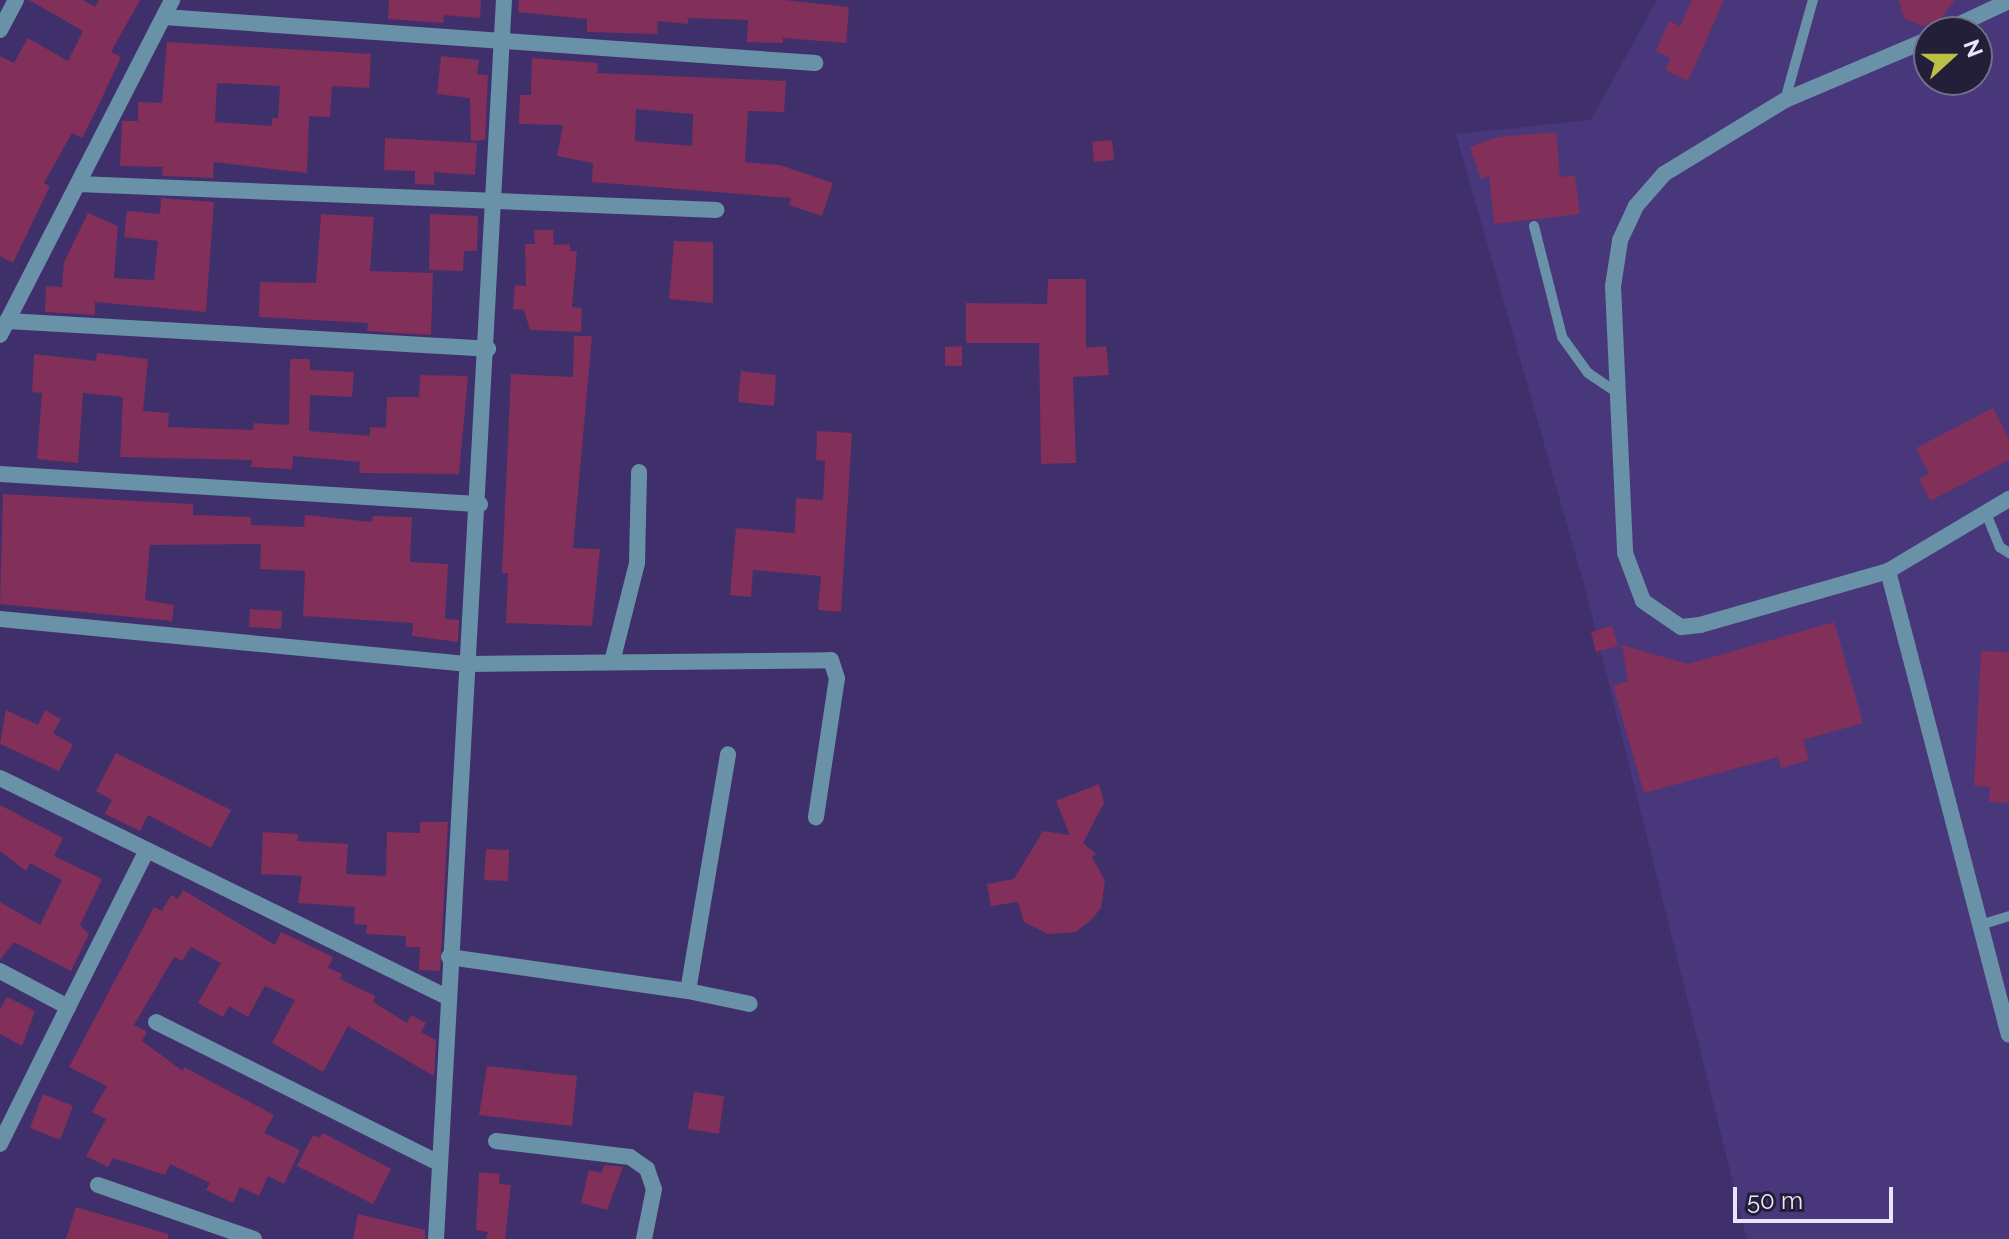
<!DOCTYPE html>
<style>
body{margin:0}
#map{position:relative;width:2009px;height:1239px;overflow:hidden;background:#3f306b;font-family:Raleway,sans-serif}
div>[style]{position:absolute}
.built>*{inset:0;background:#48387b}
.building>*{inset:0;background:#822f59}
.service>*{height:10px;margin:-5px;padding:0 5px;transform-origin:5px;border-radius:5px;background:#6992a8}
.minor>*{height:16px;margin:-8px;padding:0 8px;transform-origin:8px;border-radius:8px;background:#6992a8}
span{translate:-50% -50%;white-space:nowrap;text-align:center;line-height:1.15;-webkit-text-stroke:8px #241f39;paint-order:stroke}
.north{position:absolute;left:1913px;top:16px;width:80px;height:80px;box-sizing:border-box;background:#241f39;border:2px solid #736f87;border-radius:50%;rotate:69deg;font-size:22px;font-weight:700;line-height:32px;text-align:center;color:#e9e6fc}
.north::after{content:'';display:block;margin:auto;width:28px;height:36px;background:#bac045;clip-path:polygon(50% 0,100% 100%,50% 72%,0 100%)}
.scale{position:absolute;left:1733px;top:1187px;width:160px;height:36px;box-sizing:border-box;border:4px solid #e9e6fc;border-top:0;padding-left:10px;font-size:24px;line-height:28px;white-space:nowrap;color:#e9e6fc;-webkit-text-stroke:6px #241f39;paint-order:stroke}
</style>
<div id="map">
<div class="built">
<i style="clip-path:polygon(evenodd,1657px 0,2009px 0,2009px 1239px,1747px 1239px,1585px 588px,1456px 134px,1591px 120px,1657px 0,1929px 32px,1977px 32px,1977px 80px,1929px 80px,1929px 32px)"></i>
</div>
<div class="building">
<i style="clip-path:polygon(29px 0,83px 0,95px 7px,99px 0,140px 0,111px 52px,121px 57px,101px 100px,82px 138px,72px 133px,44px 183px,50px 186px,13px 263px,0 256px,0 56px,14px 63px,28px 38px,68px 61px,83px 31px)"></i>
<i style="clip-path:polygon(389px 0,481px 0,480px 18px,444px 15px,443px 23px,388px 19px)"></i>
<i style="clip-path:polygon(519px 0,784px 0,849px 7px,846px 43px,783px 38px,783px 43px,747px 42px,748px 20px,688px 18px,688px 24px,658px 21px,657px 34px,587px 32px,587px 19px,518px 12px)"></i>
<i style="clip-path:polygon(1692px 0,1724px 0,1688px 81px,1665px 70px,1671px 58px,1656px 51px,1669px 21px,1680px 26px)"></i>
<i style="clip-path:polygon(1899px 0,1955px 0,1938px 22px,1922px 26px,1904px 18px)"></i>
<i style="clip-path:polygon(evenodd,167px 42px,371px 54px,369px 88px,332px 86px,330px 117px,309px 116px,307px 173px,214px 162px,213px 178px,162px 176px,163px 167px,120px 166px,122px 121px,138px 121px,138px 102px,162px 103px,167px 42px,217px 83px,280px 86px,278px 118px,272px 118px,272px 126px,215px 122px,217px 83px)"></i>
<i style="clip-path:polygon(441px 56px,479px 60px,477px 74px,488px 75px,485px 140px,471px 141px,470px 98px,437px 94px)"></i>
<i style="clip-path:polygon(evenodd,532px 58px,598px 63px,597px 73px,786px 81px,784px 112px,748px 111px,745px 162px,780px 165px,833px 183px,822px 216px,789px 205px,791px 198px,592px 182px,593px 163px,557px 156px,563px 125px,519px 124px,520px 95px,531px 95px,532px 58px,636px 109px,693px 114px,692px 146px,635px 141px,636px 109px)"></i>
<i style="clip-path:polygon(1556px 132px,1560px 177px,1575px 175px,1580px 214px,1494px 224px,1489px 176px,1481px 179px,1470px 147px,1497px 137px)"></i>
<i style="clip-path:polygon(385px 138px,477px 143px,475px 175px,434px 172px,434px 185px,415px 184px,415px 171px,384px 170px)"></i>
<i style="clip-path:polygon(1112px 140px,1114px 160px,1094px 162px,1092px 142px)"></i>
<i style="clip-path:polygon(161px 198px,214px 202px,206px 312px,95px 302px,95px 315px,45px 312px,46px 286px,62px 287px,64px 262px,88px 213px,118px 226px,114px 278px,154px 280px,158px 241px,124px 237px,127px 211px,160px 214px)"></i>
<i style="clip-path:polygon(321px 214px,374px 217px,370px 271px,433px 273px,431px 335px,367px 331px,368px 323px,259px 317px,260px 282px,316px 283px)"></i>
<i style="clip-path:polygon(430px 214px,478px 216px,477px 251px,464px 251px,463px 271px,429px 270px)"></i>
<i style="clip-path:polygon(534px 230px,553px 230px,554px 245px,570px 244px,570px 251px,577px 251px,572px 307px,582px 308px,581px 332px,530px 330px,524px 310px,513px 309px,515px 285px,526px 286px,525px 244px,535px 244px)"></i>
<i style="clip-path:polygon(674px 241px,713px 242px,713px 303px,669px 299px)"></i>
<i style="clip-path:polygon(1048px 279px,1086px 279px,1086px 348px,1106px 346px,1109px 375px,1073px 377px,1076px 463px,1041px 464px,1039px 343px,966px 343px,966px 303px,1047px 304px)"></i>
<i style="clip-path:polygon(574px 336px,592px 336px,573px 548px,600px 549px,592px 626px,506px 623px,508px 573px,502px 573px,511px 374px,573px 377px)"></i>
<i style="clip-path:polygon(962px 346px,962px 366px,945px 366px,945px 347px)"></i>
<i style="clip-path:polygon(97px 353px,148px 359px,143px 411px,169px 413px,168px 427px,253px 430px,254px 423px,289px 425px,290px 359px,310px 359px,310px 370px,354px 372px,352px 397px,310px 395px,309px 431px,370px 436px,370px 427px,386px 428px,387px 397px,419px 397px,420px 375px,468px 376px,459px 474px,359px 473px,360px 462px,293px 456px,292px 469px,251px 467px,252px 460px,120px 457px,123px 397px,83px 393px,78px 463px,37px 459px,42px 393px,32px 392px,34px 354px,96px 361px)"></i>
<i style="clip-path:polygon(741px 371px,776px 375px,774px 406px,738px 402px)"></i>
<i style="clip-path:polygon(1993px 408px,2009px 439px,2009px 460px,1930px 501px,1919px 479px,1929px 474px,1916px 448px)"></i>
<i style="clip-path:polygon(817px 431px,852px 433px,841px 612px,818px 610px,821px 576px,753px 570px,751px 597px,730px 595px,736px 528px,795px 533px,796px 498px,823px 500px,825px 461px,816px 460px)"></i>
<i style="clip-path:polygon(3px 494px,193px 504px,193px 515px,251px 517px,251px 525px,304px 527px,305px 515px,372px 522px,373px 516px,412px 517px,410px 562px,448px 564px,445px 619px,459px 620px,458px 642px,412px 636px,413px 623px,303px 616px,305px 571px,260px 569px,261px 544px,150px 545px,145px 600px,174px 605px,172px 621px,0 604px)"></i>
<i style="clip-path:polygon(250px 609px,282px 611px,281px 629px,249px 627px)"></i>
<i style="clip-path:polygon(1834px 622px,1863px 723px,1803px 740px,1809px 760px,1781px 768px,1778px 757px,1644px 793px,1613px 686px,1628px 681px,1622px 645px,1688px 664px)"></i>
<i style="clip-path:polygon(1612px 626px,1618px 646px,1596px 652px,1591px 632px)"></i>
<i style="clip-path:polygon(1981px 651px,2009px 652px,2009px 803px,1989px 802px,1990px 787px,1974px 786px)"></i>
<i style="clip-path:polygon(6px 710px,38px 725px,45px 710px,61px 719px,53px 733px,73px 745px,59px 771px,0 744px)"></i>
<i style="clip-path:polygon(116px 753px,231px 810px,211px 848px,148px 815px,140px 831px,105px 814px,112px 800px,96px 791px)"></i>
<i style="clip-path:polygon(1099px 784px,1104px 803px,1083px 843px,1096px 854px,1092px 857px,1105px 881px,1101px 908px,1092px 919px,1076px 932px,1048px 934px,1024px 922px,1018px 902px,991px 906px,987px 884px,1014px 879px,1043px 831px,1070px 835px,1056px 801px)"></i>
<i style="clip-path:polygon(0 805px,63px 838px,54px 856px,102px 879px,80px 925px,89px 934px,71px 971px,14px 942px,0 960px,0 902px,40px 925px,62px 880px,30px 863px,26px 871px,0 851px)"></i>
<i style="clip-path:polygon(420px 822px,448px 822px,440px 971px,419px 970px,420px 947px,406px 947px,406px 936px,366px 934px,367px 925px,354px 924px,355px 907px,298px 903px,302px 876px,261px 874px,263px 832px,298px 834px,297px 841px,348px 844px,346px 874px,386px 876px,387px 832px,420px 833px)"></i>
<i style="clip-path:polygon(486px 849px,509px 850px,508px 881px,484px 880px)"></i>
<i style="clip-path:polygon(183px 890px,275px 945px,281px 932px,333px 957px,328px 968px,342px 974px,340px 979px,375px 996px,373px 1002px,407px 1023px,411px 1015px,426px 1023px,421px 1032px,436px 1040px,434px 1076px,348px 1026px,323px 1072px,272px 1043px,295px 1000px,265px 986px,248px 1017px,229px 1006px,223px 1017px,198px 1003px,221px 963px,191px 947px,182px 961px,174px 957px,134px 1025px,147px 1032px,142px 1041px,183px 1071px,184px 1067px,274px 1115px,264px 1133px,300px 1150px,284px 1184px,268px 1176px,259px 1196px,240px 1187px,233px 1203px,206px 1190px,210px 1183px,170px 1164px,165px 1175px,113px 1158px,108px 1167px,86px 1156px,106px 1119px,92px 1112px,107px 1086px,69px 1067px,154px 907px,162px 911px,171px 895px,178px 899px)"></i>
<i style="clip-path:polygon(7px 997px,35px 1011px,22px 1046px,0 1034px,0 1010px)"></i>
<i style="clip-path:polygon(487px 1066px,577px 1076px,572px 1126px,479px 1115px)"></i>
<i style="clip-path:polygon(694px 1092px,724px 1096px,719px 1134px,688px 1129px)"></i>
<i style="clip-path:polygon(43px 1094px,73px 1106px,60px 1140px,30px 1128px)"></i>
<i style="clip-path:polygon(323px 1133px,391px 1169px,373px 1204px,297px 1166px,313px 1135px,320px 1138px)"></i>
<i style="clip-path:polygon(604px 1165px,623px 1167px,607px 1210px,581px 1203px,589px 1170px,602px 1173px)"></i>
<i style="clip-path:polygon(479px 1172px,500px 1174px,499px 1184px,511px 1185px,505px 1239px,486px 1239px,488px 1232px,476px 1230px)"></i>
<i style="clip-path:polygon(76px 1207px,168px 1234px,168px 1239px,66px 1239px)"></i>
<i style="clip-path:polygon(358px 1214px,425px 1230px,425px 1239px,353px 1239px)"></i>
</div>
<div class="service">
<i style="left:1785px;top:100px;width:104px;rotate:-74.4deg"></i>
<i style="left:1534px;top:226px;width:114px;rotate:75.8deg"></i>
<i style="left:1562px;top:337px;width:44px;rotate:54.2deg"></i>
<i style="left:1588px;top:373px;width:36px;rotate:34deg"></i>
<i style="left:1986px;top:513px;width:37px;rotate:68deg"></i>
<i style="left:2000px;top:547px;width:11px;rotate:34deg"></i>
<i style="left:1980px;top:925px;width:30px;rotate:-17deg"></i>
</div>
<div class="minor">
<i style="left:164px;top:17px;width:653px;rotate:4.04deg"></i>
<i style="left:0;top:30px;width:34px;rotate:-62deg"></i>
<i style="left:1943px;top:32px;width:73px;rotate:-25.2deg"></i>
<i style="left:1929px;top:39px;width:156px;rotate:157deg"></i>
<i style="left:1785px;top:100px;width:142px;rotate:148.6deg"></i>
<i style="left:1664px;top:174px;width:43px;rotate:131.2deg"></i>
<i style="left:1636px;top:206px;width:38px;rotate:115deg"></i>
<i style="left:1620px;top:241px;width:46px;rotate:98.8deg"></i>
<i style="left:1613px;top:286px;width:267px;rotate:87.4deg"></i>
<i style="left:1625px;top:553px;width:51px;rotate:69.4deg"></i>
<i style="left:1643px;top:601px;width:46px;rotate:34.4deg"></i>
<i style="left:1681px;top:627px;width:19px;rotate:-6deg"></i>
<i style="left:1700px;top:625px;width:196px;rotate:-16deg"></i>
<i style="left:1888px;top:571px;width:141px;rotate:-30.8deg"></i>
<i style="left:78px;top:184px;width:639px;rotate:2.33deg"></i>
<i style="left:7px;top:321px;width:482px;rotate:3.3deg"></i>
<i style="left:0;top:335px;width:377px;rotate:-62.8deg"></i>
<i style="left:0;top:474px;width:481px;rotate:3.6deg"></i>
<i style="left:1888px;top:571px;width:479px;rotate:75.4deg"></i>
<i style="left:0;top:619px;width:471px;rotate:5.5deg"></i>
<i style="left:469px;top:664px;width:362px;rotate:-0.6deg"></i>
<i style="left:831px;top:660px;width:19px;rotate:72deg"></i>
<i style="left:837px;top:678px;width:141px;rotate:98.6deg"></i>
<i style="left:612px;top:662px;width:102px;rotate:-75.8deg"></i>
<i style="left:637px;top:563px;width:91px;rotate:-88.7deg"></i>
<i style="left:0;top:778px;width:498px;rotate:26.1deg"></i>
<i style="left:449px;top:957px;width:241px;rotate:8.1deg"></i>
<i style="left:688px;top:991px;width:240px;rotate:-80.4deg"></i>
<i style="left:0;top:971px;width:77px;rotate:27.9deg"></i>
<i style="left:68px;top:1007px;width:174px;rotate:-63.3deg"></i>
<i style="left:688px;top:991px;width:63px;rotate:11.8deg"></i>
<i style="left:156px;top:1022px;width:316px;rotate:26.5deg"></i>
<i style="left:496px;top:1141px;width:135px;rotate:6.8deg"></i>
<i style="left:630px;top:1157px;width:21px;rotate:35deg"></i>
<i style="left:647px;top:1169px;width:21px;rotate:71deg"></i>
<i style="left:654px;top:1189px;width:51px;rotate:101.3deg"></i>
<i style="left:0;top:1144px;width:153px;rotate:-63.6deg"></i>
<i style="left:98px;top:1185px;width:165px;rotate:19.1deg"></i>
<i style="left:436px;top:1239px;width:1241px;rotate:-86.86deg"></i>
</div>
<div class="north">N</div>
<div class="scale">50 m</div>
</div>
